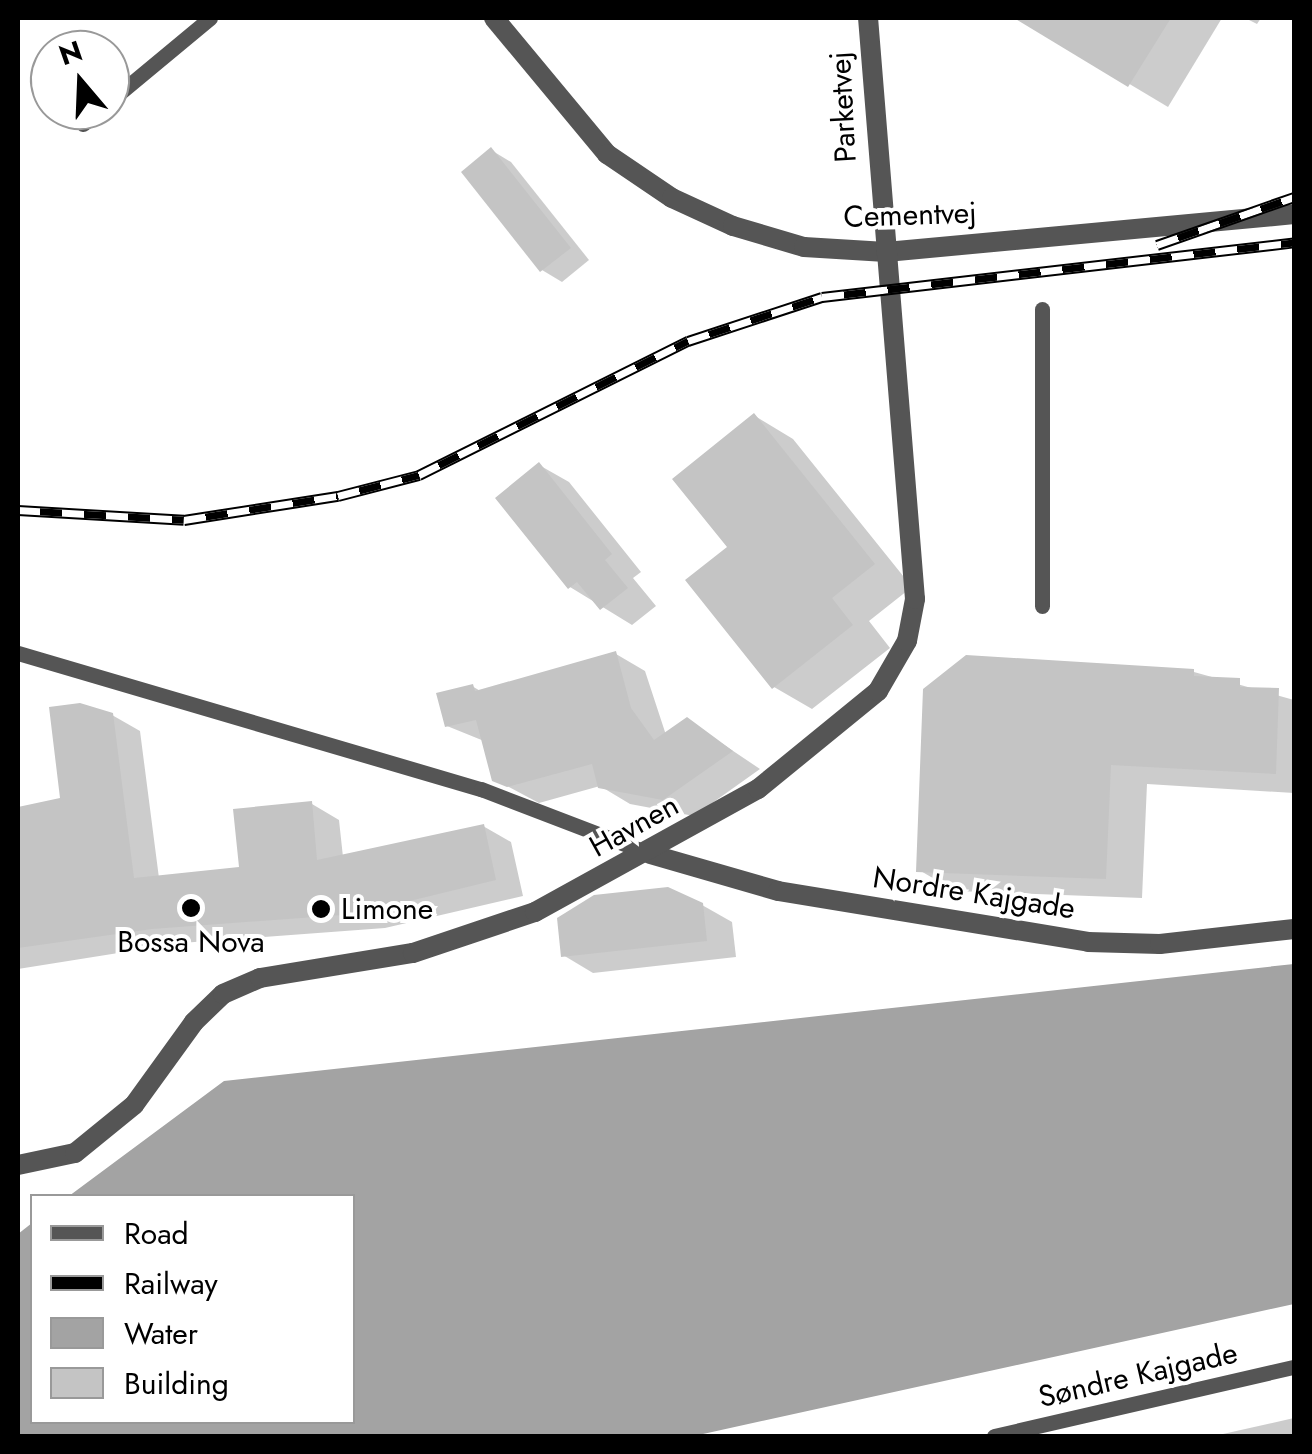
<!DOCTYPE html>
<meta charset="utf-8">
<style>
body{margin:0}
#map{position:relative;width:1312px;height:1454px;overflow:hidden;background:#fff;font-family:Jost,sans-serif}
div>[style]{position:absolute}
.water>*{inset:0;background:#a3a3a3}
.shadow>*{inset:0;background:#0003}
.building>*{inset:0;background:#c4c4c4}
.service>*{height:15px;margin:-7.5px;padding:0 7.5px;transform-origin:7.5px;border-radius:7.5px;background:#555}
.minor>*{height:20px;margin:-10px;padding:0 10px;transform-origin:10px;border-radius:10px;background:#555}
.rail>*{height:11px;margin-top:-5.5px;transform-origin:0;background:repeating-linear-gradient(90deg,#fff 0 22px,#000 0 44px);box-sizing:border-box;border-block:2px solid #000}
.dots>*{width:28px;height:28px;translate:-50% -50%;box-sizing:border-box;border:5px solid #fff;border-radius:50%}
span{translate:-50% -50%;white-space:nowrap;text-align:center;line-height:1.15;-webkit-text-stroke:8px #fff;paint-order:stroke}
.street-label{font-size:30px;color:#000}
.poi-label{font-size:30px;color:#000}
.left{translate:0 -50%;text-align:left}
.frame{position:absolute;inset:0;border:20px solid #000;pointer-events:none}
.legend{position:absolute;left:30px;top:1194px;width:325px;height:230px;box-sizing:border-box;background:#fff;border:2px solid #999;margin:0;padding:12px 18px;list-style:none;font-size:30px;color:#000}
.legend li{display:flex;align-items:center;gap:20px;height:50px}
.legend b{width:50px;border:2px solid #999}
.north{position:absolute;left:30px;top:30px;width:100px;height:100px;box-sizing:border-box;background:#fff;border:2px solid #999;border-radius:50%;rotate:341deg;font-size:28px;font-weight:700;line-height:40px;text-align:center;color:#000}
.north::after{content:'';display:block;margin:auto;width:35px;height:45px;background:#000;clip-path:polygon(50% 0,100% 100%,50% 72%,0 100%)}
</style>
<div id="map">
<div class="water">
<i style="clip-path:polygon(1294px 964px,1294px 1304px,694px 1436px,18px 1436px,18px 1234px,32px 1223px,32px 1422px,352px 1422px,352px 1196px,69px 1196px,224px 1081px)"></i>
</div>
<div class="shadow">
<i style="clip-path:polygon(1019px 18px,1222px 18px,1168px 107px)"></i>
<i style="clip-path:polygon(1245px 18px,1261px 18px,1257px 24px)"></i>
<i style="clip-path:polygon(491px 150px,511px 162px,589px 260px,562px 282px,542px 270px)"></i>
<i style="clip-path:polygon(755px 416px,793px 439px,912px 587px,869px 621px,890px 648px,812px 709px,774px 687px,730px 547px)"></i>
<i style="clip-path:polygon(539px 465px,569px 482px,641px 572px,633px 578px,656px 606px,632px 625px,570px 587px)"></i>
<i style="clip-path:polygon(616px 654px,645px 671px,666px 735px,687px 720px,760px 769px,694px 816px,630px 804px,600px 786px,539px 803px,494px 779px,484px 741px,447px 726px,472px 686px,482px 692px)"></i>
<i style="clip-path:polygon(1194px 672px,1294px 700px,1294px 793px,1147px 784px,1142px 898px,955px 891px,919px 870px)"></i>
<i style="clip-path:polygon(112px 715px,140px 731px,159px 878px,242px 869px,312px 804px,339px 820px,343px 857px,483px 826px,511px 842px,523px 896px,385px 928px,181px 943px,18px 969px,18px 809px,63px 800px)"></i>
<i style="clip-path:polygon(702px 905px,732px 922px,736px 957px,593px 973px,563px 955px)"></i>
<i style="clip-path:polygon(1294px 1418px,1294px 1436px,1214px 1436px)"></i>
</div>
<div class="building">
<i style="clip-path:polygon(1014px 18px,1171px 18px,1128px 87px)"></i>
<i style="clip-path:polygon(491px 147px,571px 248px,540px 272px,461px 172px)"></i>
<i style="clip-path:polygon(754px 413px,875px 564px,832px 598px,853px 625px,772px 689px,685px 580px,727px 547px,672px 479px)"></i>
<i style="clip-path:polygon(539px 462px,612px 554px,605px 560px,628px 588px,600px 610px,577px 582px,568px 589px,495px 498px)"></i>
<i style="clip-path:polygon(616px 651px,631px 708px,654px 740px,687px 717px,733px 751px,663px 800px,598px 788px,592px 764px,507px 787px,492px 781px,476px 720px,445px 727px,436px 693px,473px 684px,475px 691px)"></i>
<i style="clip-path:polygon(966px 655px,1194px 669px,1194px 676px,1240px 678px,1240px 687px,1279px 688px,1276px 774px,1111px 765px,1106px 879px,916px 872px,923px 689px)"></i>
<i style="clip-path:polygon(80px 703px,113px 713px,134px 878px,239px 867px,233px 809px,312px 801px,317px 860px,484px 824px,496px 880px,356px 914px,152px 929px,18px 948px,18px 807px,60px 798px,49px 707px)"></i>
<i style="clip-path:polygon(668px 887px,703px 903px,707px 941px,561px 957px,557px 918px,594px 895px)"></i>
</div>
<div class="service">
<i style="left:110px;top:101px;width:130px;rotate:-39.7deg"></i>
<i style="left:83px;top:124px;width:22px;rotate:-39deg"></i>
<i style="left:1042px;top:606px;width:297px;rotate:-90deg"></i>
<i style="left:18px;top:653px;width:483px;rotate:16.4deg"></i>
<i style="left:481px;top:789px;width:181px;rotate:21deg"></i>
<i style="left:994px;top:1436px;width:308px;rotate:-13deg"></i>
</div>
<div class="minor">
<i style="left:494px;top:18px;width:177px;rotate:50.3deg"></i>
<i style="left:607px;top:154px;width:78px;rotate:34.1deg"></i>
<i style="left:672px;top:198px;width:67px;rotate:24.7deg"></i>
<i style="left:733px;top:226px;width:74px;rotate:16.5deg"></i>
<i style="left:804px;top:247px;width:82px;rotate:3.5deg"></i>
<i style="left:886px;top:252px;width:410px;rotate:-5.3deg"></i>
<i style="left:650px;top:854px;width:133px;rotate:16.1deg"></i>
<i style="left:778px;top:891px;width:314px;rotate:9.3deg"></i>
<i style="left:1088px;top:942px;width:72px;rotate:1.6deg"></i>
<i style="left:1160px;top:944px;width:135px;rotate:-6.4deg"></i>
<i style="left:18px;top:1165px;width:58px;rotate:-11.9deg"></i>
<i style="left:75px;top:1153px;width:76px;rotate:-39.1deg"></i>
<i style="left:134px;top:1105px;width:102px;rotate:-54.1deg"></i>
<i style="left:194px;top:1022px;width:40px;rotate:-44deg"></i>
<i style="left:223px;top:994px;width:40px;rotate:-23.4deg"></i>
<i style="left:260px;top:978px;width:155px;rotate:-9.3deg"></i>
<i style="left:413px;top:953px;width:129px;rotate:-18.6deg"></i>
<i style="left:535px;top:912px;width:255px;rotate:-28.9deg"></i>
<i style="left:758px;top:789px;width:155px;rotate:-39.2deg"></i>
<i style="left:878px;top:691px;width:58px;rotate:-59.9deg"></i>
<i style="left:907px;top:641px;width:43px;rotate:-79.2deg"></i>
<i style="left:915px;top:599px;width:583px;rotate:-94.62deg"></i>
</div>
<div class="rail">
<i style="left:1157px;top:245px;width:145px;rotate:-19.3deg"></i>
<i style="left:18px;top:510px;width:166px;rotate:3.4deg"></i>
<i style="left:184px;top:520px;width:156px;rotate:-8.9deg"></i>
<i style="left:338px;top:496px;width:84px;rotate:-14.5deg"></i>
<i style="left:419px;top:475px;width:301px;rotate:-26.5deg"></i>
<i style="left:688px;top:341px;width:141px;rotate:-18.2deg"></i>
<i style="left:822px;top:297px;width:475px;rotate:-6.6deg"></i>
</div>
<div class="dots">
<i style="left:191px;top:908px;background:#000"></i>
<i style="left:321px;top:909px;background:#000"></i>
</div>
<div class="street-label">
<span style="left:843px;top:107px;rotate:-93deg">Parketvej</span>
<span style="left:910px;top:215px;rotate:-2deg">Cementvej</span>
<span style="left:634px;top:826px;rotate:-29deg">Havnen</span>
<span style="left:974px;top:893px;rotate:9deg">Nordre Kajgade</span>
<span style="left:1138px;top:1375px;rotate:-13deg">Søndre Kajgade</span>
</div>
<div class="poi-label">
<span class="left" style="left:341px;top:909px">Limone</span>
<span style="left:191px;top:942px">Bossa Nova</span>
</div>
<div class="frame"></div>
<ul class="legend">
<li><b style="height:12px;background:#555"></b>Road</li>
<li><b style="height:12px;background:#000"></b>Railway</li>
<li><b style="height:28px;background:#a3a3a3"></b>Water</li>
<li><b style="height:28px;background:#c4c4c4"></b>Building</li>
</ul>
<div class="north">N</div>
</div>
